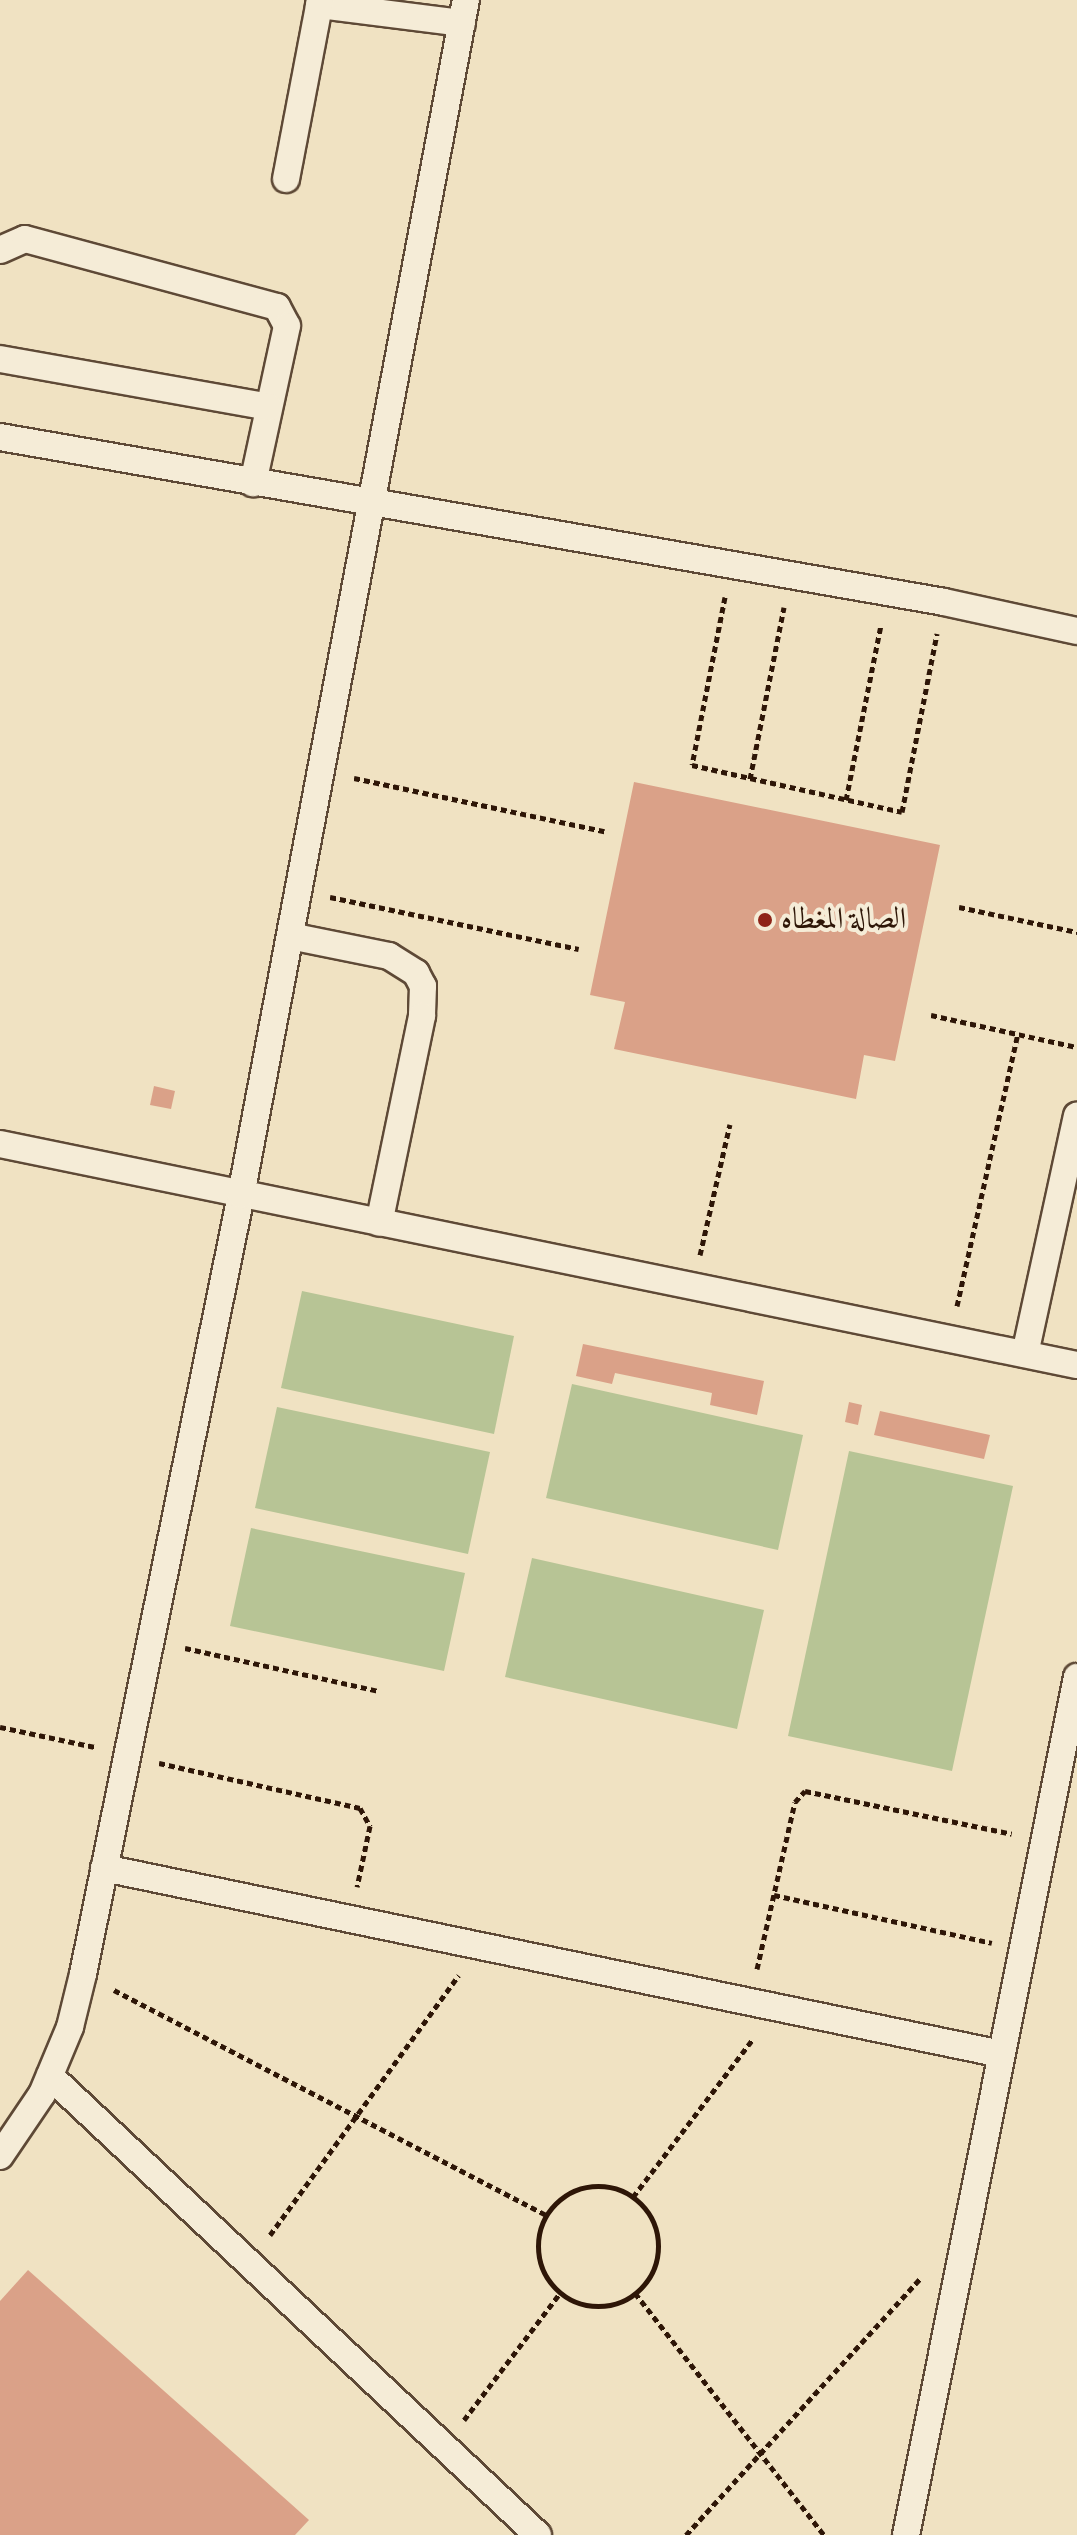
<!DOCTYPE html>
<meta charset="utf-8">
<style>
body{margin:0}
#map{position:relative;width:1077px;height:2535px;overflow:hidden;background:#f0e2c2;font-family:Vollkorn,Amiri,serif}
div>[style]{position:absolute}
.green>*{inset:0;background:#b7c495}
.building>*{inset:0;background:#daa188}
.path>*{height:5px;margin-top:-2.5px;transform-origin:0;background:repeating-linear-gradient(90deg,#2e1607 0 6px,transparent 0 10px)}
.path>.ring{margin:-2.5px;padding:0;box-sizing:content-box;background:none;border:5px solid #2e1607;border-radius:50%}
.roads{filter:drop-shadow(2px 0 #5e4936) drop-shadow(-2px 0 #5e4936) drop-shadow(0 2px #5e4936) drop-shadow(0 -2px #5e4936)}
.service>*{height:26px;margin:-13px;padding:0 13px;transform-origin:13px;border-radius:13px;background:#f5ecd7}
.dots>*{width:22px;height:22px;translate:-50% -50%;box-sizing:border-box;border:4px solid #f5ecd7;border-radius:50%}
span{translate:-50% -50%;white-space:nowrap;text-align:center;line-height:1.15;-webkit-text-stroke:8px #f5ecd7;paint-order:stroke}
.poi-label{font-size:30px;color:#2e1607}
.left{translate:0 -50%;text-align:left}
</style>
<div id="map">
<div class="green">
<i style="clip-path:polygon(302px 1291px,514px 1336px,494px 1434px,281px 1388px)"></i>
<i style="clip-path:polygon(572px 1384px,803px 1435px,778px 1550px,546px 1498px)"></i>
<i style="clip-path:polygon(277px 1407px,490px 1452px,468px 1554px,255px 1508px)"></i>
<i style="clip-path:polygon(849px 1451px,1013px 1486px,952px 1771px,788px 1736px)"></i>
<i style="clip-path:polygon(251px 1528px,465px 1573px,444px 1671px,230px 1626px)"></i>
<i style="clip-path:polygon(532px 1558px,764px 1610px,737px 1729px,505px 1677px)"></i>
</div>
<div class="building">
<i style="clip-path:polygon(634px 782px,940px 845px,895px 1061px,864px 1055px,856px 1099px,614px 1049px,625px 1002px,590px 995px)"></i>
<i style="clip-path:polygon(154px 1086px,175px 1091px,171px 1109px,150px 1105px)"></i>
<i style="clip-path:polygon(583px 1344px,764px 1381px,757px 1415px,710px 1405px,712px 1393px,615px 1373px,612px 1384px,576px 1376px)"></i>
<i style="clip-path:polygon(849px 1402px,862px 1405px,858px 1425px,845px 1422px)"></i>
<i style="clip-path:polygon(880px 1411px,990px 1435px,984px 1459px,874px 1435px)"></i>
<i style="clip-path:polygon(28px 2270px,309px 2520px,295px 2535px,0 2535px,0 2301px)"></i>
</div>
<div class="path">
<i style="left:725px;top:597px;width:171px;rotate:101.1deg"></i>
<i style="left:692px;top:765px;width:215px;rotate:12.6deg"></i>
<i style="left:902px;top:812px;width:182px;rotate:-78.9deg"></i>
<i style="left:354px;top:778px;width:256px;rotate:12deg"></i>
<i style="left:750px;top:779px;width:175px;rotate:-78.8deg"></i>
<i style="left:846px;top:800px;width:178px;rotate:-78.7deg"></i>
<i style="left:330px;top:897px;width:254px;rotate:11.8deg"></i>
<i style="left:959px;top:907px;width:121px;rotate:12deg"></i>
<i style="left:931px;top:1015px;width:149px;rotate:12.4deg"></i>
<i style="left:700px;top:1255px;width:134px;rotate:-77.1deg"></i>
<i style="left:957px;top:1306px;width:279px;rotate:-77.4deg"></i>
<i style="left:185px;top:1648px;width:199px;rotate:12.5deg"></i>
<i style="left:0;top:1727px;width:97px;rotate:11.9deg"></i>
<i style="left:159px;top:1763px;width:206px;rotate:12.6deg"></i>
<i style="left:360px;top:1808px;width:21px;rotate:61deg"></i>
<i style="left:370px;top:1826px;width:62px;rotate:102deg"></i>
<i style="left:774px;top:1895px;width:223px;rotate:12.4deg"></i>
<i style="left:757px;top:1969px;width:171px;rotate:-77.2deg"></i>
<i style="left:795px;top:1802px;width:15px;rotate:-48deg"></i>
<i style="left:805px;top:1791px;width:211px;rotate:11.7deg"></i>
<i style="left:114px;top:1990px;width:487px;rotate:27.5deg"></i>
<i class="ring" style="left:538px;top:2186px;width:115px;height:115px"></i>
<i style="left:633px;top:2197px;width:198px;rotate:-52.8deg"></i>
<i style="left:270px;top:2235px;width:321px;rotate:-54deg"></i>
<i style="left:635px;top:2293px;width:307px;rotate:52deg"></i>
<i style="left:464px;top:2420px;width:159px;rotate:-52.9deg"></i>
<i style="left:686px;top:2535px;width:347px;rotate:-47.6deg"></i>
</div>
<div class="roads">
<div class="service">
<i style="left:319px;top:5px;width:144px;rotate:7.2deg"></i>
<i style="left:286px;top:179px;width:182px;rotate:-79.2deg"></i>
<i style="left:0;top:250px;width:27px;rotate:-24deg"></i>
<i style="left:25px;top:239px;width:261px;rotate:15.1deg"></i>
<i style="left:277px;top:307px;width:21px;rotate:62deg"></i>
<i style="left:287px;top:326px;width:161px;rotate:102.2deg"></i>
<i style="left:0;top:359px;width:273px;rotate:10.1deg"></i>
<i style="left:0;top:437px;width:958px;rotate:9.91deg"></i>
<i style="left:944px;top:602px;width:136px;rotate:12.3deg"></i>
<i style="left:290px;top:936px;width:101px;rotate:11.4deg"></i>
<i style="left:389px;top:956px;width:32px;rotate:32deg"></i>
<i style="left:416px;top:973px;width:15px;rotate:62deg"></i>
<i style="left:423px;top:986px;width:30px;rotate:92deg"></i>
<i style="left:422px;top:1016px;width:211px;rotate:101.7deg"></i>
<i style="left:0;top:1144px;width:1099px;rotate:11.6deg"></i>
<i style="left:1025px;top:1354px;width:244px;rotate:-77.7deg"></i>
<i style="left:104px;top:1868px;width:916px;rotate:11.71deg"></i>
<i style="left:50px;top:2076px;width:670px;rotate:43.25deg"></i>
<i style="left:0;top:2156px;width:75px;rotate:-55.9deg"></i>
<i style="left:42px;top:2094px;width:73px;rotate:-67.3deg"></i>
<i style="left:70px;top:2027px;width:55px;rotate:-76.2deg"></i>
<i style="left:83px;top:1974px;width:795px;rotate:-78.53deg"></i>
<i style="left:241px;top:1195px;width:1216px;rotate:-79.34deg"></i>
<i style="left:906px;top:2535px;width:875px;rotate:-78.73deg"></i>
</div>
</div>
<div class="dots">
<i style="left:765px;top:920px;background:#8f2418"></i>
</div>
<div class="poi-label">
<span class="left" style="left:781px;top:920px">الصالة المغطاه</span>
</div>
</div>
